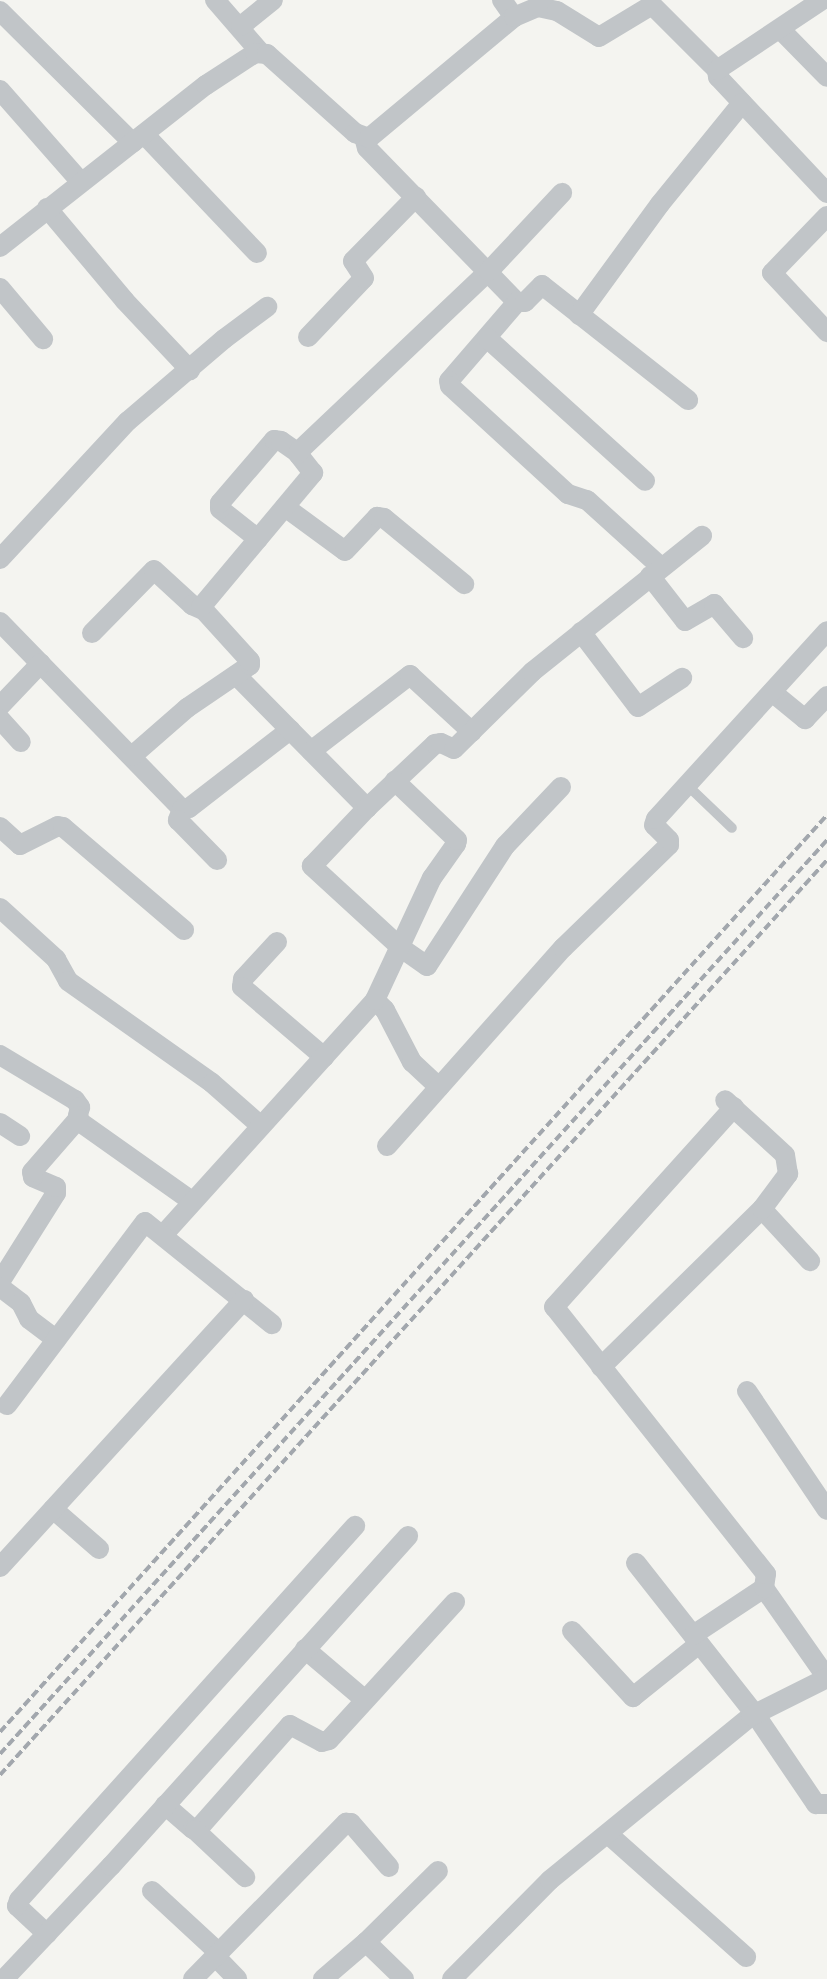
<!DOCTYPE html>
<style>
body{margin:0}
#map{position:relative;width:827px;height:1979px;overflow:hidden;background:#f4f4f0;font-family:Cabin,sans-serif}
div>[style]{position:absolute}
.service>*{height:10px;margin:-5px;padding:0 5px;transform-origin:5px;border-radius:5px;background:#c1c5c8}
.minor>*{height:20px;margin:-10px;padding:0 10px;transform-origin:10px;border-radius:10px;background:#c1c5c8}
.rail>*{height:4px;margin-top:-2px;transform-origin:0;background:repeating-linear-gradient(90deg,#a2a7ad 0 8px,transparent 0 12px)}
span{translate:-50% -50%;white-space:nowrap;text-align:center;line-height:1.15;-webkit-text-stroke:5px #fff;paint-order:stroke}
</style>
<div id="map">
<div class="service">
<i style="left:687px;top:785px;width:62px;rotate:43.7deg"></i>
</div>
<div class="minor">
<i style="left:215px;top:0;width:69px;rotate:49.1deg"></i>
<i style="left:502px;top:0;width:21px;rotate:55deg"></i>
<i style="left:0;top:11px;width:187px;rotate:44.8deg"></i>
<i style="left:241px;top:26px;width:41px;rotate:-39.1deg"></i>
<i style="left:780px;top:29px;width:67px;rotate:45.6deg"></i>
<i style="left:717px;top:70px;width:7px;rotate:82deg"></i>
<i style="left:718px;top:77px;width:159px;rotate:46.8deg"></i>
<i style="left:0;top:90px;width:121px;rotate:48.7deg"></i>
<i style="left:144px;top:134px;width:164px;rotate:46.5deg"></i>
<i style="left:364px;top:137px;width:11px;rotate:75deg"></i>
<i style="left:367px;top:148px;width:215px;rotate:45.8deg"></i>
<i style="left:517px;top:302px;width:104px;rotate:130.7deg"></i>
<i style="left:449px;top:381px;width:5px;rotate:79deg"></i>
<i style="left:450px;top:386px;width:160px;rotate:42.5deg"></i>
<i style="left:568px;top:494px;width:20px;rotate:18deg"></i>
<i style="left:587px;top:500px;width:100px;rotate:42.2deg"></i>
<i style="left:47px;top:208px;width:121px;rotate:50deg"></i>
<i style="left:125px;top:301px;width:95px;rotate:46.7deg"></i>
<i style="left:827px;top:216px;width:79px;rotate:134deg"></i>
<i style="left:772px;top:273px;width:81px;rotate:47deg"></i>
<i style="left:0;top:247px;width:262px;rotate:-38.2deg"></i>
<i style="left:206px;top:85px;width:59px;rotate:-33.1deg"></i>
<i style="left:255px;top:53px;width:12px;rotate:5deg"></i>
<i style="left:267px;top:54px;width:118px;rotate:41.9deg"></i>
<i style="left:355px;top:133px;width:15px;rotate:20deg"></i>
<i style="left:369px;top:138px;width:189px;rotate:-39.8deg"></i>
<i style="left:514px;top:17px;width:26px;rotate:-23deg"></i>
<i style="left:538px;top:7px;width:19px;rotate:12deg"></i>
<i style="left:557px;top:11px;width:49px;rotate:31.8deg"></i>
<i style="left:599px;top:37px;width:62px;rotate:-31.1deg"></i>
<i style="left:652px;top:5px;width:92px;rotate:45deg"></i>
<i style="left:717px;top:70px;width:126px;rotate:-33.7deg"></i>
<i style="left:0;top:288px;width:67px;rotate:49.9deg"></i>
<i style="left:517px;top:302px;width:8px"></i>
<i style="left:525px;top:302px;width:24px;rotate:-45deg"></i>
<i style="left:542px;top:285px;width:186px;rotate:38.2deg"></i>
<i style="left:579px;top:315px;width:137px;rotate:-53.9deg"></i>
<i style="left:660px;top:204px;width:130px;rotate:-50.9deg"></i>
<i style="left:308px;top:337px;width:81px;rotate:-46.5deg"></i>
<i style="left:364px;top:278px;width:20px;rotate:-123deg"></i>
<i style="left:353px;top:261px;width:90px;rotate:-45.5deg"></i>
<i style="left:487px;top:338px;width:213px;rotate:42.1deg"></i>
<i style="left:285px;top:507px;width:74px;rotate:36.3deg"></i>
<i style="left:345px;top:551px;width:47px;rotate:-46.7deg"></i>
<i style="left:377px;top:517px;width:7px;rotate:8deg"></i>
<i style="left:384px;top:518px;width:104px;rotate:39.5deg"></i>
<i style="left:258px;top:539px;width:48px;rotate:-141.7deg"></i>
<i style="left:220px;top:509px;width:6px;rotate:-90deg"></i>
<i style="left:220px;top:503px;width:83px;rotate:-49.4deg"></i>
<i style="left:274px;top:440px;width:7px;rotate:8deg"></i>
<i style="left:281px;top:441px;width:21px;rotate:35deg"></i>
<i style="left:0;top:559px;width:188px;rotate:-47.2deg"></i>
<i style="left:128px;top:421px;width:126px;rotate:-40.5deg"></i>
<i style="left:224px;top:339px;width:54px;rotate:-36.7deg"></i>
<i style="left:650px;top:576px;width:57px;rotate:52.1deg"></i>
<i style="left:685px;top:621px;width:34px;rotate:-30deg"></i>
<i style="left:714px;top:604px;width:45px;rotate:49.5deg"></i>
<i style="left:0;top:622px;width:261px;rotate:45.8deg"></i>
<i style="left:182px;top:809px;width:7px;rotate:-8deg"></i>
<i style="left:189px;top:808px;width:128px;rotate:-37.7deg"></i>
<i style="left:581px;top:632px;width:94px;rotate:52.8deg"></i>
<i style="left:638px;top:707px;width:53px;rotate:-33.4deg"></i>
<i style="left:92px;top:633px;width:88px;rotate:-45.5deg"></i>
<i style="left:154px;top:570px;width:52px;rotate:42.6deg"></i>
<i style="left:192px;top:605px;width:10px;rotate:24deg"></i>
<i style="left:236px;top:675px;width:187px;rotate:45.4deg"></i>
<i style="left:772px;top:692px;width:43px;rotate:39.3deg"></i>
<i style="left:805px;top:719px;width:32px;rotate:-46deg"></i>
<i style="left:0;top:706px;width:59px;rotate:-46.4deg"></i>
<i style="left:0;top:719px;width:31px;rotate:48deg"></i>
<i style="left:311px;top:751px;width:125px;rotate:-37.5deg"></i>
<i style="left:410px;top:675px;width:84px;rotate:42.6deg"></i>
<i style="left:132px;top:756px;width:73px;rotate:-41.1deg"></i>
<i style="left:187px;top:708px;width:76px;rotate:-34.3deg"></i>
<i style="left:250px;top:665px;width:4px;rotate:-90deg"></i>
<i style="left:250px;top:661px;width:73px;rotate:-132.2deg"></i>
<i style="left:201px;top:607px;width:175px;rotate:-50.1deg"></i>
<i style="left:313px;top:473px;width:24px;rotate:-128deg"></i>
<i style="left:298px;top:454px;width:3px;rotate:-72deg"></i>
<i style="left:299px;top:451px;width:262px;rotate:-43.5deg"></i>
<i style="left:489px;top:271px;width:107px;rotate:-46.9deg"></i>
<i style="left:561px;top:787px;width:81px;rotate:133.5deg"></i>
<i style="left:505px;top:846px;width:143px;rotate:123deg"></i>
<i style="left:427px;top:966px;width:33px;rotate:-145deg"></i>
<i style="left:400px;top:947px;width:120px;rotate:-137.4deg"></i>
<i style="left:312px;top:866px;width:80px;rotate:-46.5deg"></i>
<i style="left:367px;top:808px;width:93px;rotate:-43.3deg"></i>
<i style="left:435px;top:744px;width:6px;rotate:-9deg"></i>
<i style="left:441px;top:743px;width:14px;rotate:25deg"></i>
<i style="left:454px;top:749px;width:110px;rotate:-44.6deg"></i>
<i style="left:532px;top:672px;width:218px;rotate:-38.7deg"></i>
<i style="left:182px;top:809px;width:12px;rotate:110deg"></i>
<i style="left:178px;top:820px;width:56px;rotate:45.7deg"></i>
<i style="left:0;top:827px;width:27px;rotate:42deg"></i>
<i style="left:20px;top:845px;width:42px;rotate:-26.6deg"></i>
<i style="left:58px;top:826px;width:5px;rotate:11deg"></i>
<i style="left:63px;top:827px;width:159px;rotate:40.4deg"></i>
<i style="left:0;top:908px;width:76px;rotate:42.3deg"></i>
<i style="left:56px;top:959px;width:25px;rotate:61deg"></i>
<i style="left:68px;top:981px;width:176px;rotate:35.3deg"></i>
<i style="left:212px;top:1083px;width:65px;rotate:41.3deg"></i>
<i style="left:277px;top:942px;width:50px;rotate:132.6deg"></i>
<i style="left:243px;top:979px;width:8px;rotate:97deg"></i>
<i style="left:242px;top:987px;width:108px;rotate:40.5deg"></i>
<i style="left:375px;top:1000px;width:14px;rotate:45deg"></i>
<i style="left:385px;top:1010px;width:59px;rotate:62.6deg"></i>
<i style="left:412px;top:1062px;width:37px;rotate:43deg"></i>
<i style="left:0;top:1055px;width:87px;rotate:31deg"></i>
<i style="left:75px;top:1100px;width:9px;rotate:54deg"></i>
<i style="left:80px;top:1107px;width:9px;rotate:103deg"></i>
<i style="left:78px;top:1116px;width:6px;rotate:72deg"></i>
<i style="left:80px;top:1122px;width:138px;rotate:35.3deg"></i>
<i style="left:0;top:1123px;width:24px;rotate:33deg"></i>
<i style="left:387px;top:1146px;width:265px;rotate:-48.4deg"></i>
<i style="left:563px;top:948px;width:148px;rotate:-44.2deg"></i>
<i style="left:669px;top:845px;width:5px;rotate:-90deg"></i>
<i style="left:669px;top:840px;width:21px;rotate:-135deg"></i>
<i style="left:654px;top:825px;width:6px;rotate:-72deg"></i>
<i style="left:656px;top:819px;width:254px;rotate:-47.7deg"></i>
<i style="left:762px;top:1209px;width:71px;rotate:47.3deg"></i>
<i style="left:163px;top:1235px;width:316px;rotate:-47.9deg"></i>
<i style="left:375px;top:1000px;width:135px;rotate:-65deg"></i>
<i style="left:432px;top:878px;width:42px;rotate:-54.8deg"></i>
<i style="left:456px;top:844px;width:4px;rotate:-76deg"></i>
<i style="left:457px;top:840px;width:86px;rotate:-136.4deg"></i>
<i style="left:0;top:1282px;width:105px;rotate:-57.8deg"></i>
<i style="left:56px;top:1193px;width:6px;rotate:-90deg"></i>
<i style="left:56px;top:1187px;width:25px;rotate:-157deg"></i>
<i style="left:33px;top:1177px;width:5px;rotate:-101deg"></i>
<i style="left:32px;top:1172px;width:70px;rotate:-49deg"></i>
<i style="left:0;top:1287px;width:26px;rotate:37deg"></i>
<i style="left:21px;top:1303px;width:18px;rotate:63deg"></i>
<i style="left:29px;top:1319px;width:34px;rotate:37deg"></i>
<i style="left:601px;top:1367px;width:226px;rotate:-44.5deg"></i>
<i style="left:762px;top:1209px;width:44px;rotate:-53.4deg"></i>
<i style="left:788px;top:1174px;width:19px;rotate:-99deg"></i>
<i style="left:785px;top:1155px;width:81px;rotate:-137.5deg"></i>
<i style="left:747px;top:1391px;width:143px;rotate:56.1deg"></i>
<i style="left:7px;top:1405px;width:229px;rotate:-53deg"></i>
<i style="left:145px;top:1222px;width:163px;rotate:38.8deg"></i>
<i style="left:53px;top:1509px;width:61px;rotate:41deg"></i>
<i style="left:636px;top:1563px;width:192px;rotate:51.8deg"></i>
<i style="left:755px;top:1714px;width:109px;rotate:55.9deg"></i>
<i style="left:816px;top:1804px;width:11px"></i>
<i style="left:0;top:1567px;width:362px;rotate:-47.6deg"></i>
<i style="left:764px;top:1588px;width:110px;rotate:55deg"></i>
<i style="left:572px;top:1631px;width:90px;rotate:47.3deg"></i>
<i style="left:633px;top:1697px;width:85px;rotate:-38.8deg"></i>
<i style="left:693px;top:1635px;width:85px;rotate:-33.5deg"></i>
<i style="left:764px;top:1588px;width:14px;rotate:-82deg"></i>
<i style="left:766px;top:1574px;width:341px;rotate:-128.4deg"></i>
<i style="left:554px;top:1307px;width:269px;rotate:-48deg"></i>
<i style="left:305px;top:1649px;width:77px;rotate:40.3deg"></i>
<i style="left:165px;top:1805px;width:37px;rotate:41deg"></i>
<i style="left:193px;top:1829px;width:5px"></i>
<i style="left:198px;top:1829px;width:139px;rotate:-48.5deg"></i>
<i style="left:290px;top:1725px;width:36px;rotate:28deg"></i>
<i style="left:322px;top:1742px;width:7px;rotate:-16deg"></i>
<i style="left:329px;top:1740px;width:187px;rotate:-47.6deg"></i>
<i style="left:195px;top:1830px;width:69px;rotate:43.2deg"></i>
<i style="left:608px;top:1834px;width:185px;rotate:41.7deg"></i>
<i style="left:152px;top:1891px;width:90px;rotate:42.7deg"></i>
<i style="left:47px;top:1934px;width:41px;rotate:-137deg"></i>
<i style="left:17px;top:1906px;width:6px;rotate:-72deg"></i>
<i style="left:19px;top:1900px;width:503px;rotate:-48.06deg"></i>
<i style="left:366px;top:1942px;width:53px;rotate:44.2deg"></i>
<i style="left:215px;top:1956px;width:32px;rotate:46deg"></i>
<i style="left:4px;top:1979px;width:156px;rotate:-46.6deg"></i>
<i style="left:111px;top:1866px;width:444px;rotate:-48deg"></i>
<i style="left:193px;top:1979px;width:219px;rotate:-45.6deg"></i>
<i style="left:346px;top:1823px;width:5px"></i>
<i style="left:351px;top:1823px;width:58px;rotate:49.2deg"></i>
<i style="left:323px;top:1979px;width:57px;rotate:-40.7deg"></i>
<i style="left:366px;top:1942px;width:101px;rotate:-44.6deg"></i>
<i style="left:452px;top:1979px;width:139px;rotate:-45.3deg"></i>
<i style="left:550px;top:1880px;width:259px;rotate:-39.2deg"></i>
<i style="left:751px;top:1716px;width:85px;rotate:-26.6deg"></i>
</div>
<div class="rail">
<i style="left:0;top:1732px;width:1235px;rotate:-47.95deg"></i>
<i style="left:0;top:1754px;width:1233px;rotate:-47.86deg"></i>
<i style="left:0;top:1775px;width:1233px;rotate:-47.89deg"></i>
</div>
</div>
